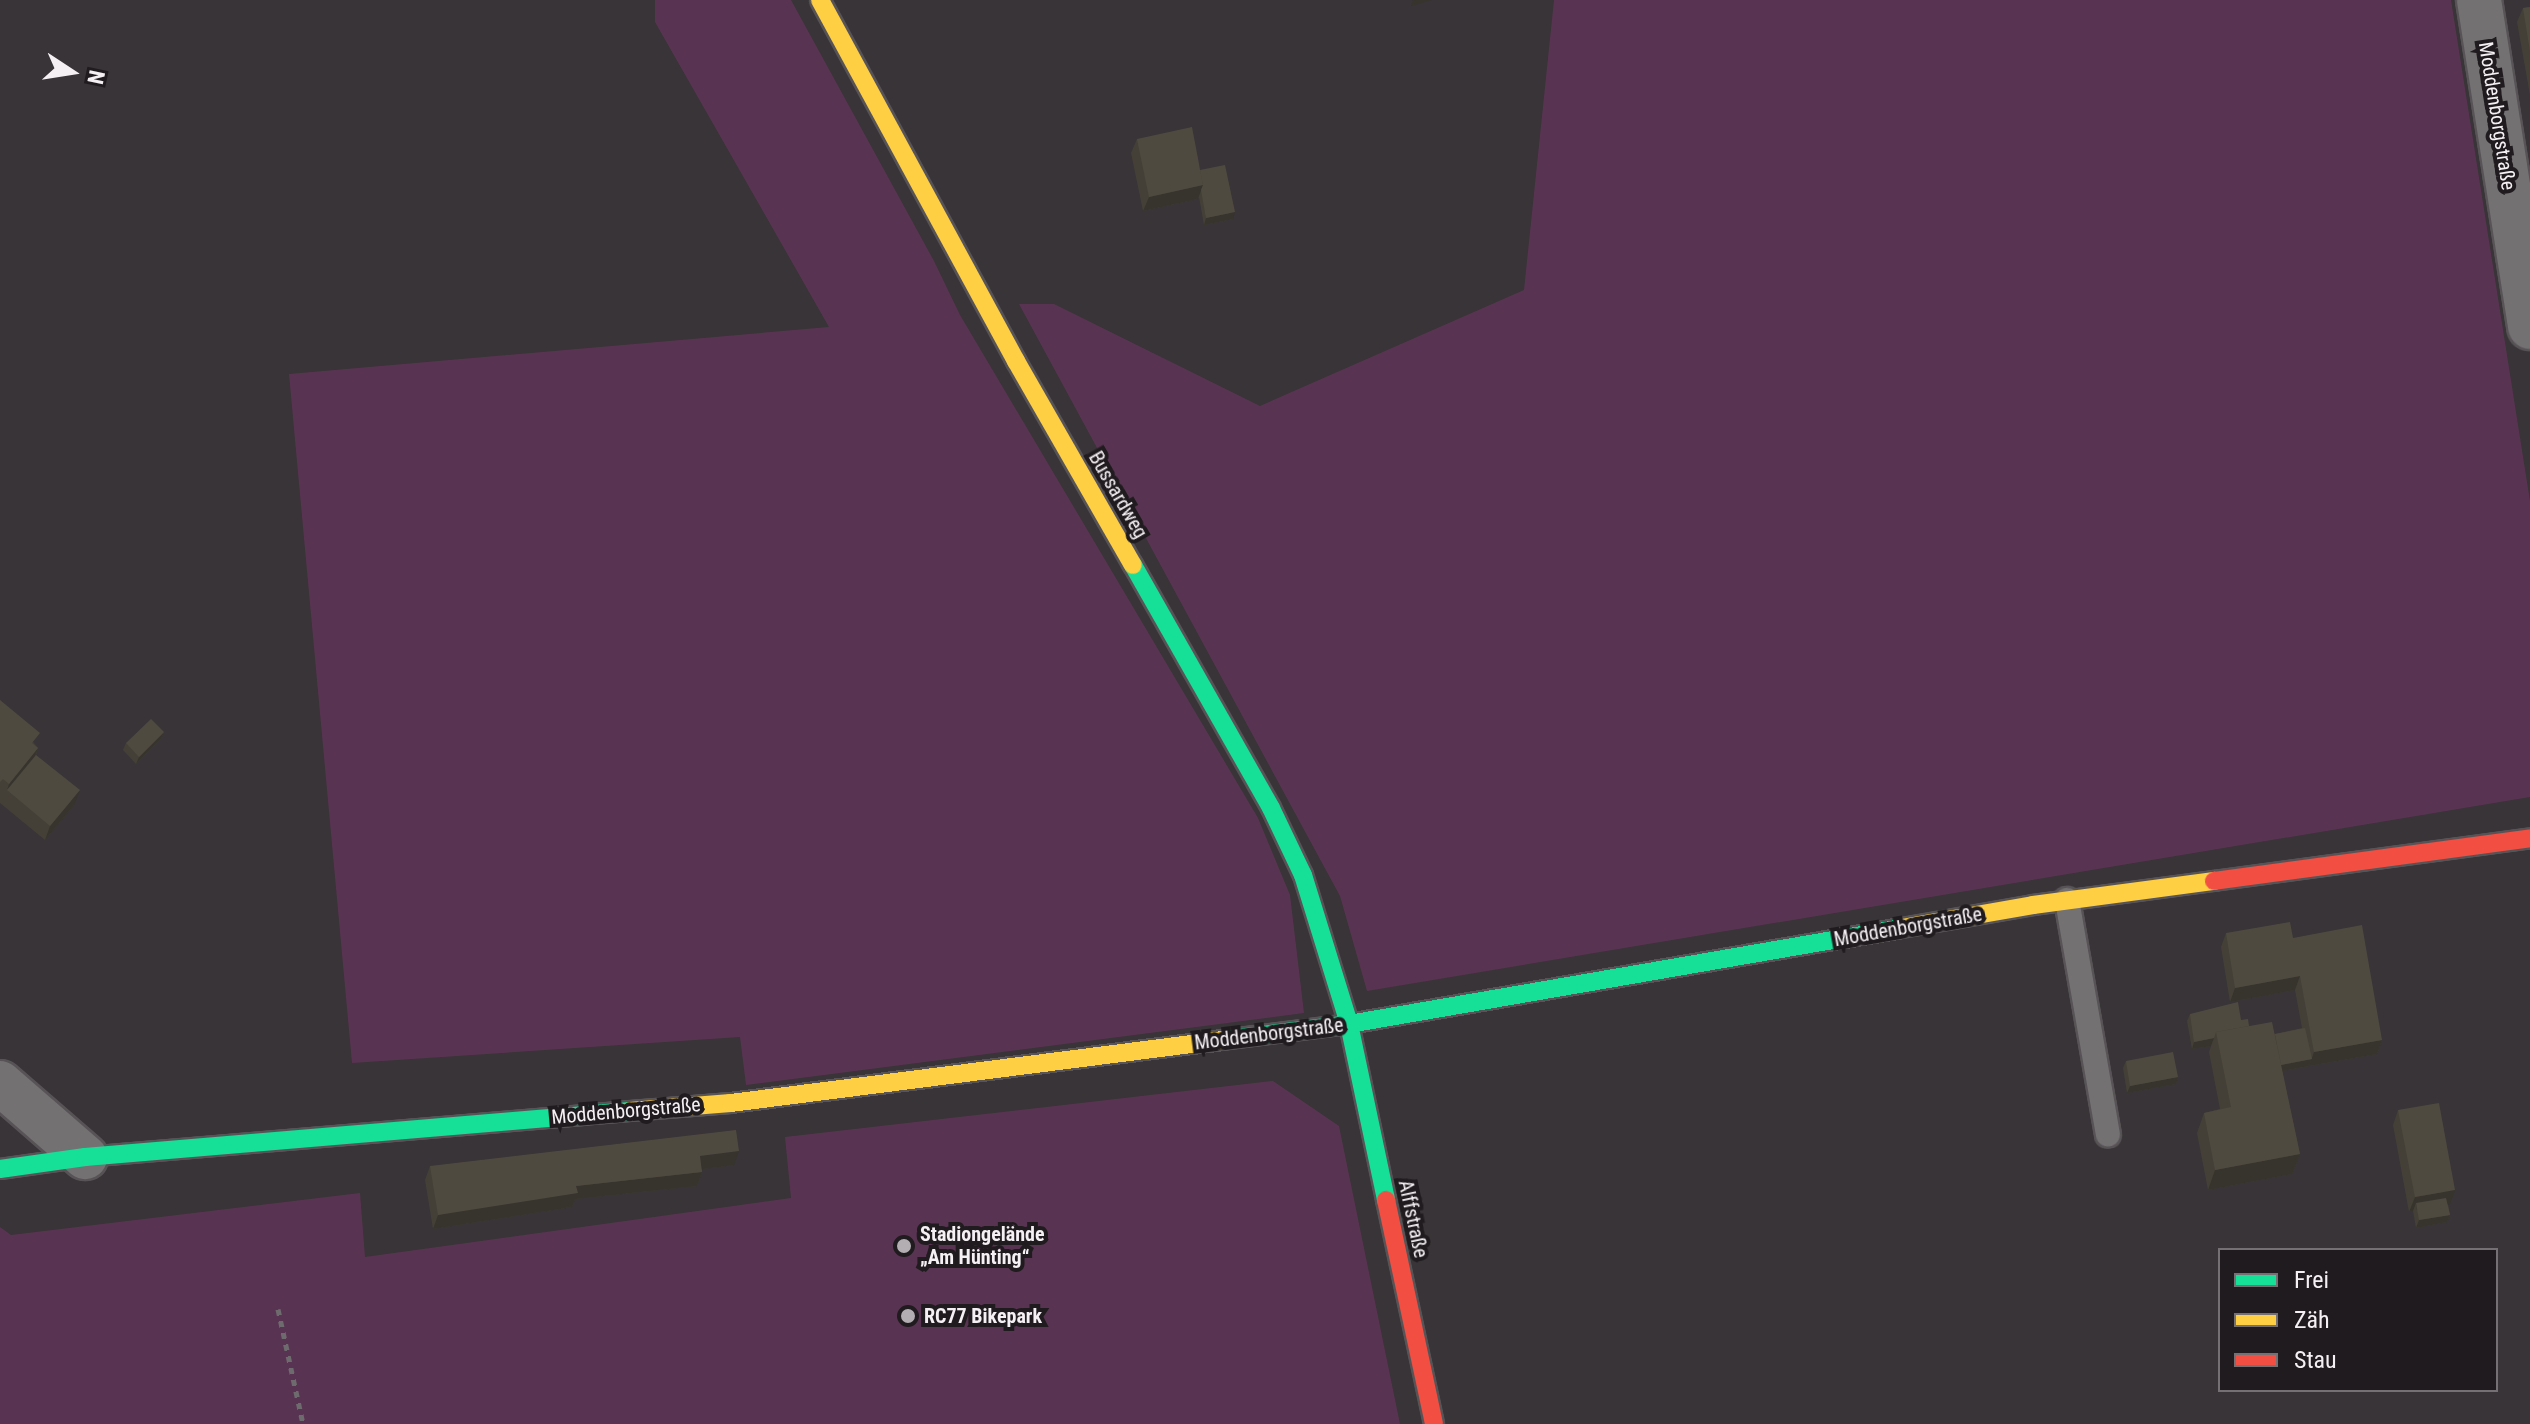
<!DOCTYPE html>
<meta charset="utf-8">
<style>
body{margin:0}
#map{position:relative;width:2530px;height:1424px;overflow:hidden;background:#383437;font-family:"Roboto Condensed",sans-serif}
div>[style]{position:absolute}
.green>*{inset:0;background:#593452}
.path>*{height:5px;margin-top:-2.5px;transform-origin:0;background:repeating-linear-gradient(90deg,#6e6b6e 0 6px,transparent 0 12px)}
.roads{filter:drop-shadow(2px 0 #575356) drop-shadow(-2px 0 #575356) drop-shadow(0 2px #575356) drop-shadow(0 -2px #575356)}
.lane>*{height:24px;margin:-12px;padding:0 12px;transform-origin:12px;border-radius:12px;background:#747173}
.street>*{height:44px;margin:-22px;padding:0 22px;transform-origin:22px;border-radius:22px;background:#747173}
.fast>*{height:18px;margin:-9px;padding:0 9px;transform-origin:9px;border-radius:9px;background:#16e098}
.slow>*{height:18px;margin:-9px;padding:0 9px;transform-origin:9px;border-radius:9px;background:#ffcf43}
.jam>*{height:18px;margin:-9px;padding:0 9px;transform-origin:9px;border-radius:9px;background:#f24e42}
.wall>*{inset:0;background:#444037}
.shaded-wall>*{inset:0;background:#37342d}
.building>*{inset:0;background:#4f4a40}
.dots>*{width:22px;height:22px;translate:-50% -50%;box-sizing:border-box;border:4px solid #1f1b1e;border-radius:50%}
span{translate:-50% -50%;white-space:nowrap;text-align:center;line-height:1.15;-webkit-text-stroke:8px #1f1b1e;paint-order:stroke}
.street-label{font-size:20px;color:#f5f0f4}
.poi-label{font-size:20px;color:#f5f0f4;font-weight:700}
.left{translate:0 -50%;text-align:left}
.legend{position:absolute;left:2218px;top:1248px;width:280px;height:144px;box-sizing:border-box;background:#1f1b1e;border:2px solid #757074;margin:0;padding:10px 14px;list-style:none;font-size:24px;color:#f5f0f4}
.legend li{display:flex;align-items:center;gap:16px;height:40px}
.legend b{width:40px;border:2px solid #757074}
.north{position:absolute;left:32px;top:32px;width:80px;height:80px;-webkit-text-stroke:6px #1f1b1e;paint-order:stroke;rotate:102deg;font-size:22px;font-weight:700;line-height:32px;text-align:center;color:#f5f0f4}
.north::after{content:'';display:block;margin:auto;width:28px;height:36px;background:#f5f0f4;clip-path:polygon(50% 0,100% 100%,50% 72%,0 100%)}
</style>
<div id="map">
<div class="green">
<i style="clip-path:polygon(655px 0,791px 0,934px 261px,960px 315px,1258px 818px,1290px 895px,1304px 1013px,746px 1085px,740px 1037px,352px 1063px,289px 374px,829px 327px,655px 22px)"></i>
<i style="clip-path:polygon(1554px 0,2451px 0,2530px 501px,2530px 797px,1367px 991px,1340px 896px,1019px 304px,1054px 304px,1260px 406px,1524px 290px)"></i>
<i style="clip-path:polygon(1273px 1081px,1339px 1126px,1400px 1424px,0 1424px,0 1227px,11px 1235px,360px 1193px,365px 1257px,791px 1198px,785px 1137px)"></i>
</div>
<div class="path">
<i style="left:278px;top:1309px;width:118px;rotate:77.7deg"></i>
</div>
<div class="roads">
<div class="lane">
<i style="left:2067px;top:900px;width:238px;rotate:80.1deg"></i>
</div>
<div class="street">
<i style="left:2479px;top:0;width:331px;rotate:81.1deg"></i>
<i style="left:0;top:1083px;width:113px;rotate:41deg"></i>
</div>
<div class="fast">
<i style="left:1133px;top:565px;width:279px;rotate:60.4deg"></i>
<i style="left:1271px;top:808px;width:74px;rotate:64.5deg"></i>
<i style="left:1303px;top:875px;width:156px;rotate:72.8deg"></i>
<i style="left:1349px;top:1024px;width:180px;rotate:78.1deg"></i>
<i style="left:1222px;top:1040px;width:128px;rotate:-7.2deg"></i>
<i style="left:1349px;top:1024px;width:555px;rotate:-9.85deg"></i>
<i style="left:0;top:1169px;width:86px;rotate:-8deg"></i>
<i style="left:85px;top:1157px;width:547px;rotate:-4.82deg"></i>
</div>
<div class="slow">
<i style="left:820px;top:0;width:411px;rotate:61.5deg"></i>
<i style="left:1016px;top:361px;width:235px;rotate:60.2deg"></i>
<i style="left:1896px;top:929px;width:139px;rotate:-9.9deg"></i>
<i style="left:2033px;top:905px;width:183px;rotate:-7.6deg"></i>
<i style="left:630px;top:1111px;width:101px;rotate:-4.5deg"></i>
<i style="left:731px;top:1103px;width:495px;rotate:-7.3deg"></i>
</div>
<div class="jam">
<i style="left:2214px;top:881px;width:319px;rotate:-7.7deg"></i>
<i style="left:1386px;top:1200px;width:229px;rotate:77.9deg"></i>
</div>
</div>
<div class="wall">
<i style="clip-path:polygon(2530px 7px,2530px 95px,2517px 22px,2523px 8px)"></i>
<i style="clip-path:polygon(1137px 139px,1200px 170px,1233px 219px,1204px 225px,1199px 197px,1198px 199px,1143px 211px,1131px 153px)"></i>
<i style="clip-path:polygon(0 700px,38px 748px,36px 755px,74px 805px,45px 840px,0 803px)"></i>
<i style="clip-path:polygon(164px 732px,161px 739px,136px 764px,123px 750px,126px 743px)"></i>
<i style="clip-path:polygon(2226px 933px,2293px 938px,2382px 1040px,2377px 1054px,2282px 1071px,2300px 1154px,2292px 1174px,2208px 1190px,2197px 1133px,2204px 1113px,2220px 1109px,2209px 1052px,2211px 1046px,2192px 1049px,2187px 1021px,2190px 1014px,2241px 1020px,2249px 1026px,2275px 1034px,2302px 1028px,2295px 990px,2230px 1002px,2221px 947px)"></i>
<i style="clip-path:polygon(2126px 1061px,2178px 1077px,2176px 1084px,2127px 1093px,2123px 1068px)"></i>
<i style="clip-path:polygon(2398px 1110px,2450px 1204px,2448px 1204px,2450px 1215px,2447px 1222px,2416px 1228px,2413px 1211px,2409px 1212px,2393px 1125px)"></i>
<i style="clip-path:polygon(734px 1165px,702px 1169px,702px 1172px,697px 1186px,575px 1199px,572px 1207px,433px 1229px,425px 1180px,430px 1166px)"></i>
</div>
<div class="shaded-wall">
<i style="clip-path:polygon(1413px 0,1432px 0,1411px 6px)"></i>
<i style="clip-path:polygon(1203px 185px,1198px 199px,1143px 211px,1149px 197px)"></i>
<i style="clip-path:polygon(1235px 212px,1233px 219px,1204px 225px,1206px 218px)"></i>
<i style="clip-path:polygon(164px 732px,161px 739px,136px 764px,139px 757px)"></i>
<i style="clip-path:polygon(38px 748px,31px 769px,7px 790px,9px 784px)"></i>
<i style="clip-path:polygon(80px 790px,74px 805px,45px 840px,50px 826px)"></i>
<i style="clip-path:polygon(2300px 976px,2295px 990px,2230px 1002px,2235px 988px)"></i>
<i style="clip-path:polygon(2214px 1038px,2211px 1046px,2192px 1049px,2194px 1042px)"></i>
<i style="clip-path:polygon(2382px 1040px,2377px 1054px,2309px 1066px,2314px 1052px)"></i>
<i style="clip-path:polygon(2312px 1059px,2309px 1066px,2272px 1073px,2275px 1066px)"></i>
<i style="clip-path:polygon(2178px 1077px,2176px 1084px,2127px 1093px,2130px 1086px)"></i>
<i style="clip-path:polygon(739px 1151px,734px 1165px,695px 1170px,700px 1156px)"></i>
<i style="clip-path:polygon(2300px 1154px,2292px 1174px,2208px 1190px,2215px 1170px)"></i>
<i style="clip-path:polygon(702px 1172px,697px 1186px,575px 1199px,572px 1207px,433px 1229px,438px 1215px,576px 1186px)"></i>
<i style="clip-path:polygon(2455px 1190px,2450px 1204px,2417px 1210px,2416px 1203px,2413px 1211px,2409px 1212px,2415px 1197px)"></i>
<i style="clip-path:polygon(2450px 1215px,2447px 1222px,2416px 1228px,2419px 1220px)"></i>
</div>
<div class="building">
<i style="clip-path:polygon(2530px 7px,2530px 51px,2523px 8px)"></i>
<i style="clip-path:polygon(1192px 127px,1203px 185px,1149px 197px,1137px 139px)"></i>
<i style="clip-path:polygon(1225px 165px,1235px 212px,1206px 218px,1201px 190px,1203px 185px,1200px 170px)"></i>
<i style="clip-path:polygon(0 700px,40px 733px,32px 743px,38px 748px,9px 784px,3px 779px,0 782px)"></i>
<i style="clip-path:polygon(151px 719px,164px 732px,139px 757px,126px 743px)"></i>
<i style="clip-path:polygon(36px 755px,80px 790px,50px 826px,7px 790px)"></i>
<i style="clip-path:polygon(2290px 922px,2293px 938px,2362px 925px,2382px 1040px,2314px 1052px,2300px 976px,2235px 988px,2226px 933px)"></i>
<i style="clip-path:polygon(2238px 1002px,2241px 1020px,2248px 1019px,2249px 1026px,2216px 1032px,2214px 1038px,2194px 1042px,2190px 1014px)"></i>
<i style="clip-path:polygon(2272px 1022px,2300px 1154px,2215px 1170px,2204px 1113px,2231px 1107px,2216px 1032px)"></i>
<i style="clip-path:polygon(2305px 1028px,2312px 1059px,2281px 1065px,2275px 1034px)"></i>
<i style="clip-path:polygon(2173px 1052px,2178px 1077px,2130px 1086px,2126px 1061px)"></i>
<i style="clip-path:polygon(2439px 1103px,2455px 1190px,2415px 1197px,2398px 1110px)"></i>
<i style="clip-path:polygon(736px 1130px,739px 1151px,700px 1156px,702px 1172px,576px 1186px,578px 1193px,438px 1215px,430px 1166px)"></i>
<i style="clip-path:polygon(2446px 1198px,2450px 1215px,2419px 1220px,2416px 1203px)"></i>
</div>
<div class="dots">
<i style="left:904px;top:1246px;background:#b3aeb2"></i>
<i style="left:908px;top:1316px;background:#b3aeb2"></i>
</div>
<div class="street-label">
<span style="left:2497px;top:116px;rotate:81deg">Moddenborgstraße</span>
<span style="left:1118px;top:495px;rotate:60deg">Bussardweg</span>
<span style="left:1908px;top:927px;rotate:-10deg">Moddenborgstraße</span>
<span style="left:1269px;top:1034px;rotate:-7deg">Moddenborgstraße</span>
<span style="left:626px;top:1111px;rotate:-5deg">Moddenborgstraße</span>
<span style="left:1413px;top:1219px;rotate:78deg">Alffstraße</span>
</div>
<div class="poi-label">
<span class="left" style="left:920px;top:1246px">Stadiongelände<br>„Am Hünting“</span>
<span class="left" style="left:924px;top:1316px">RC77 Bikepark</span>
</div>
<ul class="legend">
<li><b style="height:10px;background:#16e098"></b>Frei</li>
<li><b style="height:10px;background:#ffcf43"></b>Zäh</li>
<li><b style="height:10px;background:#f24e42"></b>Stau</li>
</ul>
<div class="north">N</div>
</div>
